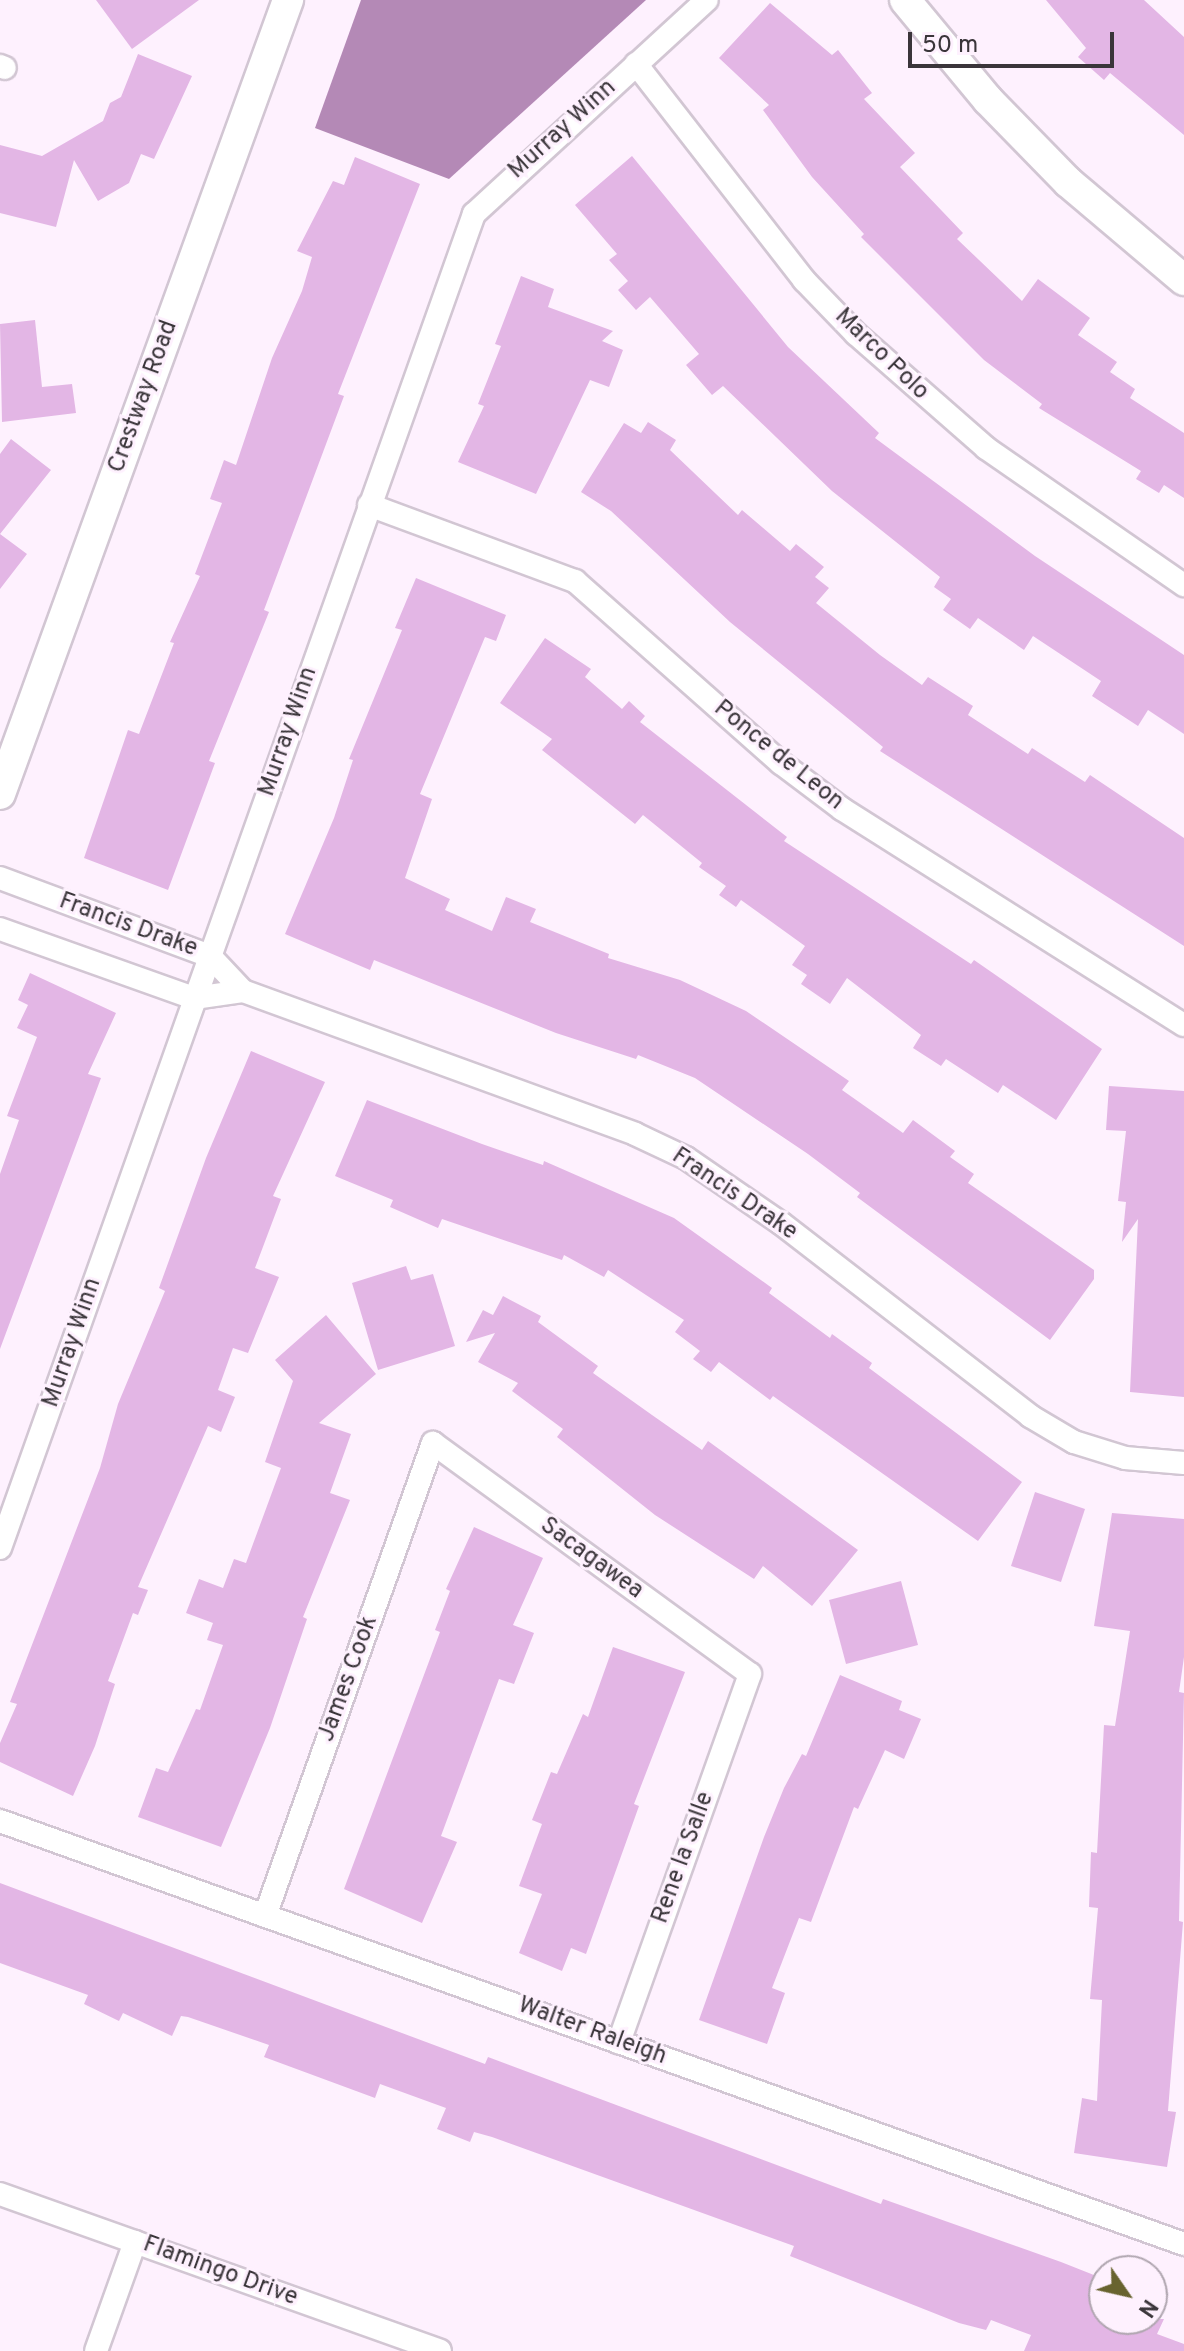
<!DOCTYPE html>
<style>
body{margin:0}
#map{position:relative;width:1184px;height:2351px;overflow:hidden;background:#fef1fe;font-family:Overpass,sans-serif}
div>[style]{position:absolute}
.water>*{inset:0;background:#b489b6}
.building>*{inset:0;background:#e3b6e5}
.roads{filter:drop-shadow(2px 0 #d2c6d3) drop-shadow(-2px 0 #d2c6d3) drop-shadow(0 2px #d2c6d3) drop-shadow(0 -2px #d2c6d3)}
.minor>*{height:22px;margin:-11px;padding:0 11px;transform-origin:11px;border-radius:11px;background:#fff}
.secondary>*{height:30px;margin:-15px;padding:0 15px;transform-origin:15px;border-radius:15px;background:#fff}
span{translate:-50% -50%;white-space:nowrap;text-align:center;line-height:1.15;-webkit-text-stroke:6px #fef1fe;paint-order:stroke}
.street-label{font-size:24px;color:#3a353a}
.north{position:absolute;left:1088px;top:2255px;width:80px;height:80px;box-sizing:border-box;background:#fef1fe;border:2px solid #b0a6b0;border-radius:50%;rotate:124deg;font-size:22px;font-weight:700;line-height:32px;text-align:center;color:#3a353a}
.north::after{content:'';display:block;margin:auto;width:28px;height:36px;background:#68632f;clip-path:polygon(50% 0,100% 100%,50% 72%,0 100%)}
.scale{position:absolute;left:908px;top:32px;width:206px;height:36px;box-sizing:border-box;border:4px solid #3a353a;border-top:0;padding-left:10px;font-size:24px;line-height:28px;white-space:nowrap;color:#3a353a;-webkit-text-stroke:6px #fef1fe;paint-order:stroke}
</style>
<div id="map">
<div class="water">
<i style="clip-path:polygon(361px 0,646px 0,449px 179px,315px 128px)"></i>
</div>
<div class="building">
<i style="clip-path:polygon(96px 0,199px 0,132px 49px)"></i>
<i style="clip-path:polygon(1046px 0,1144px 0,1184px 37px,1184px 135px,1110px 73px,1104px 80px,1078px 57px,1086px 48px)"></i>
<i style="clip-path:polygon(770px 3px,832px 55px,838px 50px,872px 93px,864px 99px,915px 153px,900px 167px,963px 233px,957px 239px,1022px 301px,1038px 279px,1090px 318px,1078px 335px,1117px 362px,1110px 372px,1135px 389px,1130px 398px,1184px 433px,1184px 498px,1164px 485px,1159px 493px,1136px 479px,1141px 471px,1039px 408px,1042px 404px,984px 360px,861px 237px,864px 234px,812px 177px,763px 110px,769px 105px,719px 58px)"></i>
<i style="clip-path:polygon(138px 54px,192px 76px,154px 159px,141px 154px,129px 183px,98px 201px,74px 160px,56px 227px,0 213px,0 145px,42px 156px,103px 121px,110px 103px,121px 97px)"></i>
<i style="clip-path:polygon(632px 156px,788px 347px,879px 433px,875px 438px,1035px 556px,1184px 655px,1184px 734px,1148px 710px,1138px 726px,1092px 696px,1101px 681px,1033px 636px,1024px 650px,978px 618px,970px 629px,943px 610px,951px 599px,934px 587px,940px 577px,832px 491px,723px 386px,712px 395px,686px 365px,699px 354px,650px 297px,636px 310px,618px 290px,628px 281px,609px 260px,617px 254px,575px 205px)"></i>
<i style="clip-path:polygon(355px 157px,420px 184px,338px 394px,344px 396px,264px 610px,269px 612px,209px 761px,215px 763px,168px 890px,84px 858px,128px 730px,139px 734px,174px 643px,170px 642px,200px 576px,195px 574px,222px 503px,210px 499px,224px 460px,236px 465px,272px 358px,302px 291px,312px 257px,297px 251px,333px 181px,344px 185px)"></i>
<i style="clip-path:polygon(521px 276px,554px 289px,548px 307px,613px 331px,602px 341px,623px 350px,609px 387px,590px 380px,536px 494px,458px 462px,484px 406px,478px 404px,501px 346px,495px 344px)"></i>
<i style="clip-path:polygon(35px 320px,42px 387px,72px 384px,76px 413px,2px 422px,0 324px)"></i>
<i style="clip-path:polygon(648px 422px,676px 440px,670px 450px,738px 515px,742px 510px,790px 551px,796px 544px,824px 567px,815px 577px,829px 588px,816px 603px,880px 655px,922px 685px,928px 677px,973px 706px,968px 715px,1028px 754px,1032px 748px,1085px 782px,1090px 775px,1184px 838px,1184px 946px,880px 751px,883px 747px,730px 622px,611px 511px,581px 492px,624px 423px,641px 433px)"></i>
<i style="clip-path:polygon(11px 439px,51px 470px,0 534px,27px 554px,0 589px,0 454px)"></i>
<i style="clip-path:polygon(416px 578px,506px 615px,496px 641px,485px 637px,420px 794px,432px 799px,405px 878px,450px 899px,445px 910px,492px 931px,506px 897px,536px 909px,530px 922px,609px 954px,608px 958px,680px 980px,746px 1011px,849px 1081px,842px 1090px,903px 1133px,913px 1120px,955px 1151px,950px 1157px,974px 1174px,968px 1183px,1094px 1270px,1094px 1279px,1050px 1340px,857px 1197px,860px 1193px,808px 1154px,695px 1078px,638px 1055px,636px 1059px,556px 1033px,374px 960px,370px 970px,285px 934px,334px 818px,353px 760px,349px 759px,402px 630px,395px 628px)"></i>
<i style="clip-path:polygon(545px 638px,591px 669px,585px 677px,622px 709px,629px 701px,645px 716px,640px 722px,787px 837px,784px 841px,971px 964px,974px 960px,1102px 1049px,1056px 1120px,1003px 1085px,998px 1093px,946px 1059px,941px 1066px,913px 1048px,921px 1035px,847px 978px,830px 1004px,801px 984px,807px 975px,792px 965px,805px 946px,741px 900px,736px 907px,719px 895px,726px 886px,699px 867px,702px 863px,643px 815px,635px 824px,542px 750px,552px 739px,500px 703px)"></i>
<i style="clip-path:polygon(30px 973px,116px 1013px,88px 1074px,101px 1078px,0 1349px,0 1174px,19px 1120px,7px 1116px,37px 1037px,17px 1028px,28px 1005px,18px 1000px)"></i>
<i style="clip-path:polygon(251px 1051px,325px 1082px,273px 1196px,281px 1199px,255px 1268px,279px 1277px,248px 1353px,233px 1348px,218px 1390px,235px 1397px,221px 1432px,208px 1426px,138px 1587px,148px 1590px,138px 1615px,133px 1613px,108px 1681px,115px 1684px,95px 1746px,73px 1796px,0 1762px,0 1743px,17px 1704px,10px 1702px,100px 1468px,118px 1404px,165px 1291px,159px 1288px,206px 1158px)"></i>
<i style="clip-path:polygon(1109px 1086px,1184px 1091px,1184px 1397px,1130px 1392px,1138px 1219px,1122px 1242px,1126px 1202px,1118px 1201px,1126px 1131px,1106px 1130px)"></i>
<i style="clip-path:polygon(367px 1100px,482px 1144px,543px 1165px,544px 1161px,674px 1218px,772px 1288px,769px 1293px,830px 1338px,832px 1334px,872px 1363px,869px 1368px,1022px 1482px,978px 1541px,773px 1396px,770px 1400px,719px 1362px,711px 1372px,693px 1359px,700px 1351px,675px 1332px,684px 1320px,608px 1270px,604px 1277px,564px 1255px,562px 1260px,442px 1219px,438px 1228px,390px 1207px,393px 1200px,335px 1176px)"></i>
<i style="clip-path:polygon(406px 1266px,411px 1280px,433px 1274px,455px 1346px,378px 1370px,352px 1283px)"></i>
<i style="clip-path:polygon(503px 1296px,541px 1316px,538px 1322px,598px 1366px,593px 1373px,652px 1415px,702px 1450px,708px 1441px,858px 1550px,812px 1606px,763px 1566px,754px 1579px,655px 1515px,557px 1437px,563px 1429px,512px 1391px,518px 1383px,478px 1362px,495px 1333px,466px 1342px,483px 1310px,493px 1315px)"></i>
<i style="clip-path:polygon(326px 1315px,376px 1374px,319px 1423px,351px 1434px,330px 1493px,350px 1500px,303px 1617px,307px 1619px,270px 1728px,221px 1847px,138px 1817px,156px 1768px,168px 1772px,196px 1709px,200px 1710px,223px 1645px,207px 1640px,213px 1623px,186px 1613px,199px 1579px,223px 1588px,234px 1559px,246px 1563px,281px 1468px,265px 1462px,293px 1381px,275px 1360px)"></i>
<i style="clip-path:polygon(1035px 1492px,1085px 1509px,1061px 1582px,1011px 1566px)"></i>
<i style="clip-path:polygon(1112px 1513px,1184px 1519px,1184px 1657px,1179px 1692px,1184px 1693px,1179px 1921px,1183px 1922px,1168px 2111px,1176px 2112px,1167px 2167px,1074px 2153px,1082px 2098px,1097px 2101px,1102px 2000px,1090px 1999px,1098px 1908px,1089px 1907px,1091px 1852px,1097px 1853px,1104px 1725px,1115px 1726px,1130px 1631px,1094px 1626px)"></i>
<i style="clip-path:polygon(474px 1527px,543px 1558px,513px 1625px,534px 1633px,514px 1684px,499px 1679px,441px 1836px,457px 1842px,422px 1923px,344px 1889px,440px 1632px,435px 1630px,450px 1591px,446px 1589px)"></i>
<i style="clip-path:polygon(901px 1581px,918px 1645px,846px 1664px,829px 1600px)"></i>
<i style="clip-path:polygon(613px 1647px,685px 1672px,634px 1804px,639px 1806px,586px 1954px,571px 1948px,562px 1971px,519px 1953px,542px 1894px,519px 1886px,542px 1824px,532px 1820px,551px 1772px,557px 1774px,583px 1714px,588px 1717px)"></i>
<i style="clip-path:polygon(840px 1675px,902px 1701px,899px 1710px,921px 1719px,904px 1759px,885px 1750px,858px 1809px,854px 1807px,811px 1922px,799px 1918px,772px 1988px,785px 1993px,767px 2044px,699px 2020px,764px 1837px,784px 1788px,802px 1754px,806px 1756px)"></i>
<i style="clip-path:polygon(0 1883px,485px 2064px,488px 2057px,881px 2204px,883px 2199px,1061px 2262px,1104px 2279px,1104px 2319px,1164px 2319px,1157px 2334px,1184px 2344px,1184px 2351px,1024px 2351px,1031px 2335px,991px 2320px,986px 2330px,959px 2323px,790px 2256px,794px 2246px,492px 2137px,474px 2132px,470px 2142px,437px 2129px,446px 2108px,380px 2084px,375px 2098px,264px 2057px,269px 2045px,188px 2017px,181px 2016px,172px 2036px,123px 2013px,119px 2021px,84px 2004px,88px 1995px,0 1963px)"></i>
</div>
<div class="roads">
<div class="minor">
<i style="left:636px;top:64px;width:274px;rotate:52.1deg"></i>
<i style="left:804px;top:280px;width:75px;rotate:46.1deg"></i>
<i style="left:856px;top:334px;width:173px;rotate:41.2deg"></i>
<i style="left:986px;top:448px;width:241px;rotate:34.7deg"></i>
<i style="left:0;top:66px;width:5px;rotate:22deg"></i>
<i style="left:369px;top:505px;width:220px;rotate:20.3deg"></i>
<i style="left:575px;top:581px;width:275px;rotate:41.5deg"></i>
<i style="left:781px;top:763px;width:76px;rotate:37deg"></i>
<i style="left:842px;top:809px;width:404px;rotate:32.3deg"></i>
<i style="left:0;top:878px;width:224px;rotate:20.4deg"></i>
<i style="left:210px;top:956px;width:48px;rotate:46.7deg"></i>
<i style="left:243px;top:991px;width:417px;rotate:20deg"></i>
<i style="left:635px;top:1134px;width:56px;rotate:25.2deg"></i>
<i style="left:686px;top:1158px;width:116px;rotate:34.5deg"></i>
<i style="left:782px;top:1224px;width:314px;rotate:37.7deg"></i>
<i style="left:1030px;top:1416px;width:51px;rotate:30.6deg"></i>
<i style="left:1074px;top:1442px;width:53px;rotate:17.4deg"></i>
<i style="left:1125px;top:1458px;width:59px;rotate:4.8deg"></i>
<i style="left:0;top:929px;width:206px;rotate:19.6deg"></i>
<i style="left:194px;top:998px;width:49px;rotate:-8.1deg"></i>
<i style="left:0;top:1548px;width:1416px;rotate:-70.44deg"></i>
<i style="left:474px;top:214px;width:316px;rotate:-42.6deg"></i>
<i style="left:0;top:1821px;width:1257px;rotate:19.66deg"></i>
<i style="left:265px;top:1916px;width:502px;rotate:-70.45deg"></i>
<i style="left:433px;top:1443px;width:392px;rotate:36.1deg"></i>
<i style="left:750px;top:1674px;width:391px;rotate:109.6deg"></i>
<i style="left:0;top:2194px;width:467px;rotate:19.6deg"></i>
<i style="left:96px;top:2351px;width:116px;rotate:-70.3deg"></i>
</div>
<div class="secondary">
<i style="left:905px;top:0;width:130px;rotate:50.3deg"></i>
<i style="left:988px;top:100px;width:115px;rotate:45.7deg"></i>
<i style="left:1068px;top:182px;width:152px;rotate:40.2deg"></i>
<i style="left:0;top:794px;width:845px;rotate:-70.06deg"></i>
</div>
</div>
<div class="street-label">
<span style="left:563px;top:130px;rotate:-42deg">Murray Winn</span>
<span style="left:881px;top:355px;rotate:44deg">Marco Polo</span>
<span style="left:144px;top:397px;rotate:-70deg">Crestway Road</span>
<span style="left:289px;top:732px;rotate:-71deg">Murray Winn</span>
<span style="left:778px;top:756px;rotate:39deg">Ponce de Leon</span>
<span style="left:128px;top:926px;rotate:20deg">Francis Drake</span>
<span style="left:734px;top:1195px;rotate:34deg">Francis Drake</span>
<span style="left:73px;top:1343px;rotate:-71deg">Murray Winn</span>
<span style="left:591px;top:1559px;rotate:36deg">Sacagawea</span>
<span style="left:349px;top:1679px;rotate:-70deg">James Cook</span>
<span style="left:684px;top:1858px;rotate:-70deg">Rene la Salle</span>
<span style="left:592px;top:2032px;rotate:20deg">Walter Raleigh</span>
<span style="left:220px;top:2272px;rotate:20deg">Flamingo Drive</span>
</div>
<div class="north">N</div>
<div class="scale">50 m</div>
</div>
